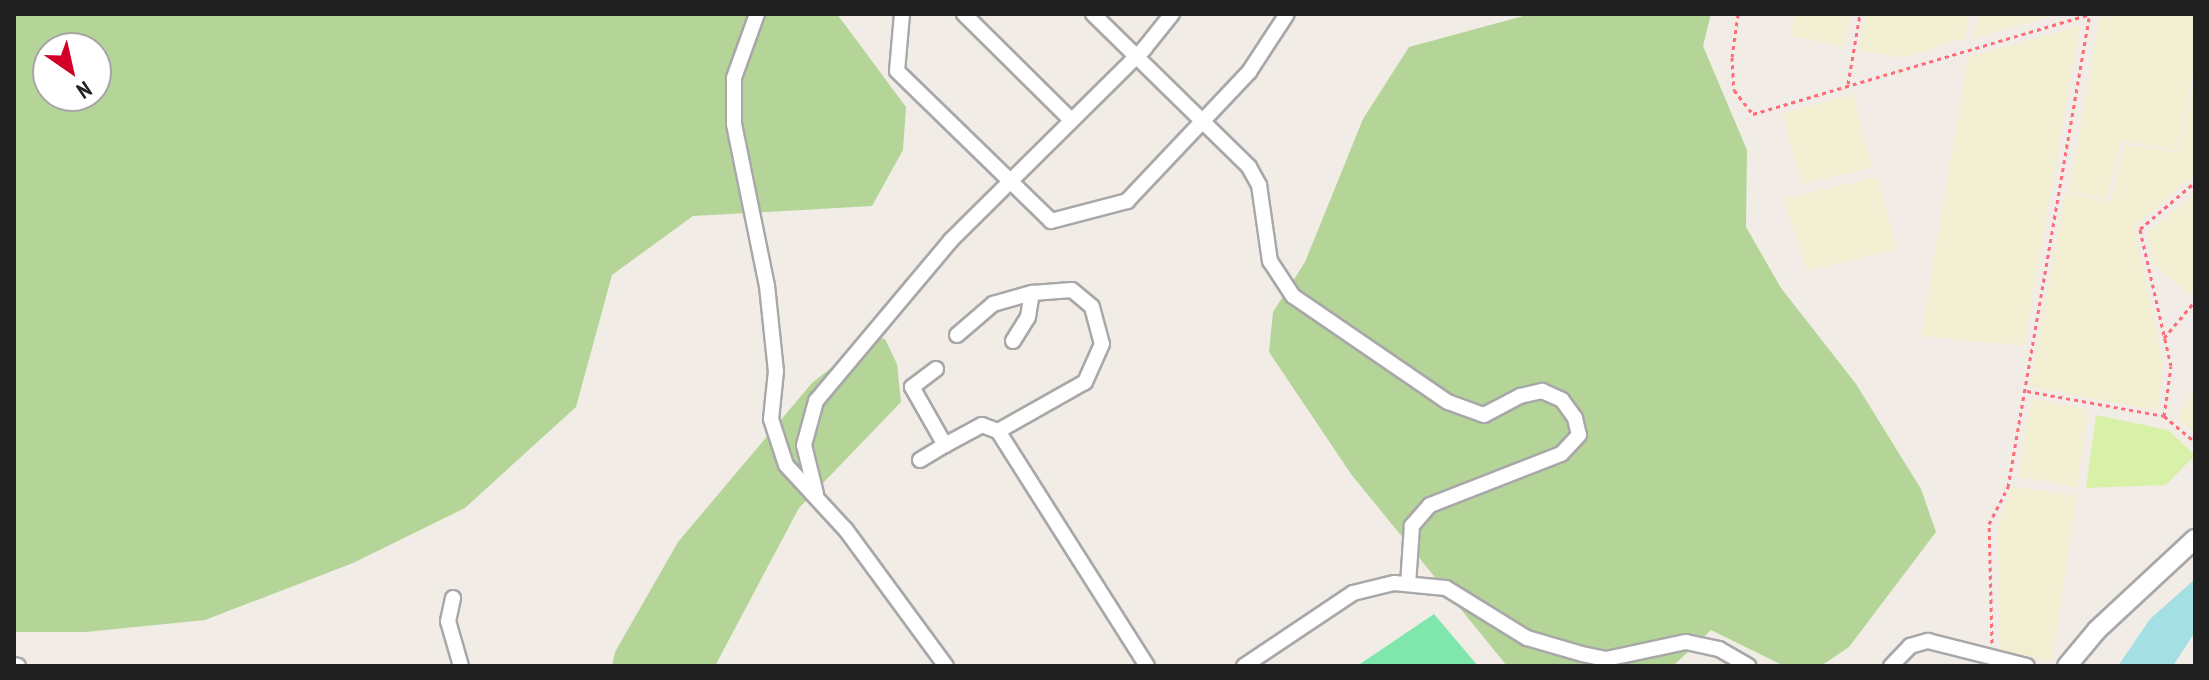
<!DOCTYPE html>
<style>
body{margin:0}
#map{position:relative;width:2209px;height:680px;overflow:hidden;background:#f2ece7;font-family:"PT Sans Narrow",sans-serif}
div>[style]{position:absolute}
.farmland>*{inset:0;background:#f2eed1}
.grass>*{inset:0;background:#d9f0a9}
.forest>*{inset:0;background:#b5d598}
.pitch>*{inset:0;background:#7fe7ac}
.water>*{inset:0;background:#a4e0e3}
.path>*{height:3px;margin-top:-1.5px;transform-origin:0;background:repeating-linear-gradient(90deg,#ff6b77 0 4px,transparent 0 8px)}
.roads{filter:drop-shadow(2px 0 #a8a8a8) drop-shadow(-2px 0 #a8a8a8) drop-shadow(0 2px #a8a8a8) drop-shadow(0 -2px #a8a8a8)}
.minor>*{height:14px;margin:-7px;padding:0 7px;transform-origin:7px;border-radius:7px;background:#fff}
.tertiary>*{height:18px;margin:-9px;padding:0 9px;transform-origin:9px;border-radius:9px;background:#fff}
span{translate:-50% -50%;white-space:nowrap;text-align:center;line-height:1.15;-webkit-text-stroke:6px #fff;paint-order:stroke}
.frame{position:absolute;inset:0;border:16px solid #212121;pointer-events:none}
.north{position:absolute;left:32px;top:32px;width:80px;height:80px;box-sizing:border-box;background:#fff;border:2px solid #a6a6a6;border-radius:50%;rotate:146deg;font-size:22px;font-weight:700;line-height:32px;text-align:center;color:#212121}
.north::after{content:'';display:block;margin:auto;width:28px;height:36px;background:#d20027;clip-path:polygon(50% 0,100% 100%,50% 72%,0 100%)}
</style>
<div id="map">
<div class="farmland">
<i style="clip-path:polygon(1795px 14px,1851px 14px,1844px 46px,1790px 36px)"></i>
<i style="clip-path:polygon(1866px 14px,1969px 14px,1965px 38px,1904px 58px,1859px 50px)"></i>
<i style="clip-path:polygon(1978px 14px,2059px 14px,1973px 39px)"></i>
<i style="clip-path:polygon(2112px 14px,2195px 14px,2195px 63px,2177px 150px,2121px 141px,2107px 199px,2069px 192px,2099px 18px)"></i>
<i style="clip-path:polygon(2080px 26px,2024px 346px,1921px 336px,1968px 57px)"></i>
<i style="clip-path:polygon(2195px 78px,2195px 175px,2134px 226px,2163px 362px,2159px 404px,2154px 410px,2030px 387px,2065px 193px,2111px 202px,2125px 145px,2179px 152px)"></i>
<i style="clip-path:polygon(1853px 94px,1872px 168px,1801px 184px,1783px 113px)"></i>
<i style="clip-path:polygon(1877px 177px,1897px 249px,1807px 271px,1783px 199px)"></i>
<i style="clip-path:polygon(2195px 193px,2195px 288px,2189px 295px,2153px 264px,2148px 232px)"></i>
<i style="clip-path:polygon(2195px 388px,2195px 434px,2177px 417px)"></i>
<i style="clip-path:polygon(2031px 398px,2088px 410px,2077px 487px,2019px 477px)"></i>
<i style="clip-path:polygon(2013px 486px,2077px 496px,2052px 661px,2005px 657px,1999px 645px,1998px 523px)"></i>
</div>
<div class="grass">
<i style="clip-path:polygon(2096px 415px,2168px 430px,2195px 455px,2166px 485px,2086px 488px)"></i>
</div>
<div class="forest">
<i style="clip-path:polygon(evenodd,14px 14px,837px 14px,906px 107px,903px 150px,872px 206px,693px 216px,612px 275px,576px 407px,465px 508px,353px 563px,205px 620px,86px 632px,14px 632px,14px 14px,48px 48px,96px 48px,96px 96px,48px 96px,48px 48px)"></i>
<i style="clip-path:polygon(1531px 14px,1711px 14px,1703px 46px,1747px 150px,1746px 227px,1781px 288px,1856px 384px,1921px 489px,1936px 532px,1849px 647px,1821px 666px,1784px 666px,1711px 630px,1673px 666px,1507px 666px,1351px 474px,1269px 352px,1273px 312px,1305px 262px,1363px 119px,1409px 47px)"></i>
<i style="clip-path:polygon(871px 336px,885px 339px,897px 364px,901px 402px,799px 508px,715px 666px,612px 666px,615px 652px,678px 542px,812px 383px)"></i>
</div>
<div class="pitch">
<i style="clip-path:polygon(1434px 614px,1478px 666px,1357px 666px)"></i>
</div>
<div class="water">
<i style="clip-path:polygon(2195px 579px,2195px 632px,2173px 666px,2118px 666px,2150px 619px)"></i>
</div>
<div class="path">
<i style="left:1738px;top:14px;width:43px;rotate:97.9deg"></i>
<i style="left:1732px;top:57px;width:33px;rotate:87deg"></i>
<i style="left:1734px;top:90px;width:31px;rotate:52deg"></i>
<i style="left:1753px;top:114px;width:352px;rotate:-16.5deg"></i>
<i style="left:1848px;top:84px;width:71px;rotate:-80.3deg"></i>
<i style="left:2164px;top:338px;width:48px;rotate:-50deg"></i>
<i style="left:2027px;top:391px;width:139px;rotate:10.3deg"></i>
<i style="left:2164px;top:416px;width:40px;rotate:40deg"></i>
<i style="left:2164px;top:416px;width:50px;rotate:-82deg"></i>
<i style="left:2171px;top:366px;width:140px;rotate:-102.8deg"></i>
<i style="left:2140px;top:229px;width:72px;rotate:-40.5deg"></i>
<i style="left:1992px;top:643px;width:119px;rotate:-91.4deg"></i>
<i style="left:1989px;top:524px;width:42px;rotate:-62.8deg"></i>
<i style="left:2008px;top:487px;width:480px;rotate:-80.2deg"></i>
</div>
<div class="roads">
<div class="minor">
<i style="left:757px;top:14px;width:68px;rotate:109.8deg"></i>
<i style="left:734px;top:78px;width:46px;rotate:90deg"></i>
<i style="left:734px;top:124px;width:165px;rotate:78.5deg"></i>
<i style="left:767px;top:286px;width:85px;rotate:84deg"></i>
<i style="left:776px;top:371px;width:48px;rotate:95.9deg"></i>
<i style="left:771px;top:419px;width:48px;rotate:71.9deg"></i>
<i style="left:786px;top:465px;width:88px;rotate:47.3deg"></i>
<i style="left:846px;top:530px;width:169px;rotate:53.7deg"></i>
<i style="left:902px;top:14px;width:57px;rotate:95deg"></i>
<i style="left:897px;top:71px;width:215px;rotate:44.2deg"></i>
<i style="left:1051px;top:221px;width:79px;rotate:-14.7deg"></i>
<i style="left:1127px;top:201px;width:178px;rotate:-46.6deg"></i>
<i style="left:1249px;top:72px;width:69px;rotate:-56.8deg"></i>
<i style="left:964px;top:14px;width:151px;rotate:44.7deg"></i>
<i style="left:1093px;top:14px;width:219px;rotate:44.4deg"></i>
<i style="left:1249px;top:167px;width:21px;rotate:61deg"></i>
<i style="left:1259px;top:185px;width:77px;rotate:81.8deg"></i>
<i style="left:1270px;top:261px;width:42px;rotate:56.7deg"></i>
<i style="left:1293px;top:296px;width:188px;rotate:34.4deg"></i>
<i style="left:1448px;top:402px;width:38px;rotate:20deg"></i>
<i style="left:1484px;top:415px;width:41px;rotate:-27.8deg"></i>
<i style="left:1520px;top:396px;width:23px;rotate:-13deg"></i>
<i style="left:1542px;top:391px;width:22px;rotate:24deg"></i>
<i style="left:1562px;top:400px;width:22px;rotate:54deg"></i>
<i style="left:1575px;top:418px;width:17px;rotate:77deg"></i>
<i style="left:1579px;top:435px;width:26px;rotate:133deg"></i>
<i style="left:1561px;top:454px;width:141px;rotate:158.7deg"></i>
<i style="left:1430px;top:505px;width:28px;rotate:131deg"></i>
<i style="left:1412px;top:526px;width:58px;rotate:93.9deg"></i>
<i style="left:957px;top:335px;width:48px;rotate:-40.7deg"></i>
<i style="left:993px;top:304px;width:41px;rotate:-15.8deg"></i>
<i style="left:1032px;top:293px;width:40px;rotate:-4.3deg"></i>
<i style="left:1072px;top:290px;width:26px;rotate:40deg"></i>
<i style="left:1092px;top:307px;width:38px;rotate:75deg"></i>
<i style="left:1102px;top:344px;width:42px;rotate:114.1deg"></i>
<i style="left:1085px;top:382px;width:100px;rotate:150.6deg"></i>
<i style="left:998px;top:431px;width:278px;rotate:57.6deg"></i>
<i style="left:1013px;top:341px;width:28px;rotate:-58deg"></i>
<i style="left:1028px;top:317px;width:24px;rotate:-81deg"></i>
<i style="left:936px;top:369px;width:30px;rotate:143deg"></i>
<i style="left:912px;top:387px;width:67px;rotate:60.4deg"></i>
<i style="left:945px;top:445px;width:42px;rotate:-28.4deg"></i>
<i style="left:982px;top:425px;width:17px;rotate:21deg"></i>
<i style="left:920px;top:460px;width:29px;rotate:-31deg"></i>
<i style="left:816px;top:494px;width:50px;rotate:-103.8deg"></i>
<i style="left:804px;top:445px;width:46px;rotate:-74.7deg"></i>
<i style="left:816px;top:401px;width:210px;rotate:-50deg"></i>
<i style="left:951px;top:240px;width:272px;rotate:-44.7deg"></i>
<i style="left:1144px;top:49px;width:45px;rotate:-51.3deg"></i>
<i style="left:453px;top:598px;width:24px;rotate:102deg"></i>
<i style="left:448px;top:621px;width:47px;rotate:73.9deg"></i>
<i style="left:14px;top:665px;width:4px;rotate:14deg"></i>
<i style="left:1244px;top:666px;width:131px;rotate:-33.8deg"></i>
<i style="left:1353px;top:593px;width:42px;rotate:-13.7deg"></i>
<i style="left:1394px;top:583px;width:52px;rotate:5.5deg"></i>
<i style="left:1446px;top:588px;width:95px;rotate:31.7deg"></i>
<i style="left:1527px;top:638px;width:57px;rotate:16.2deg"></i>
<i style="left:1582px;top:654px;width:25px;rotate:12deg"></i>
<i style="left:1606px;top:659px;width:82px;rotate:-12deg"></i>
<i style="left:1686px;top:642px;width:34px;rotate:12deg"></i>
<i style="left:1719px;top:649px;width:34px;rotate:30deg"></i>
<i style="left:1891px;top:666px;width:28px;rotate:-46deg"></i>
<i style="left:1910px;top:646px;width:19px;rotate:-16deg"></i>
<i style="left:1928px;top:641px;width:102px;rotate:14.2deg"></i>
</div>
<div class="tertiary">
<i style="left:2067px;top:666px;width:47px;rotate:-50.2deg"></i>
<i style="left:2097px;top:630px;width:134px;rotate:-42.9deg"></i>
</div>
</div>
<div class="frame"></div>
<div class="north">N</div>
</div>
